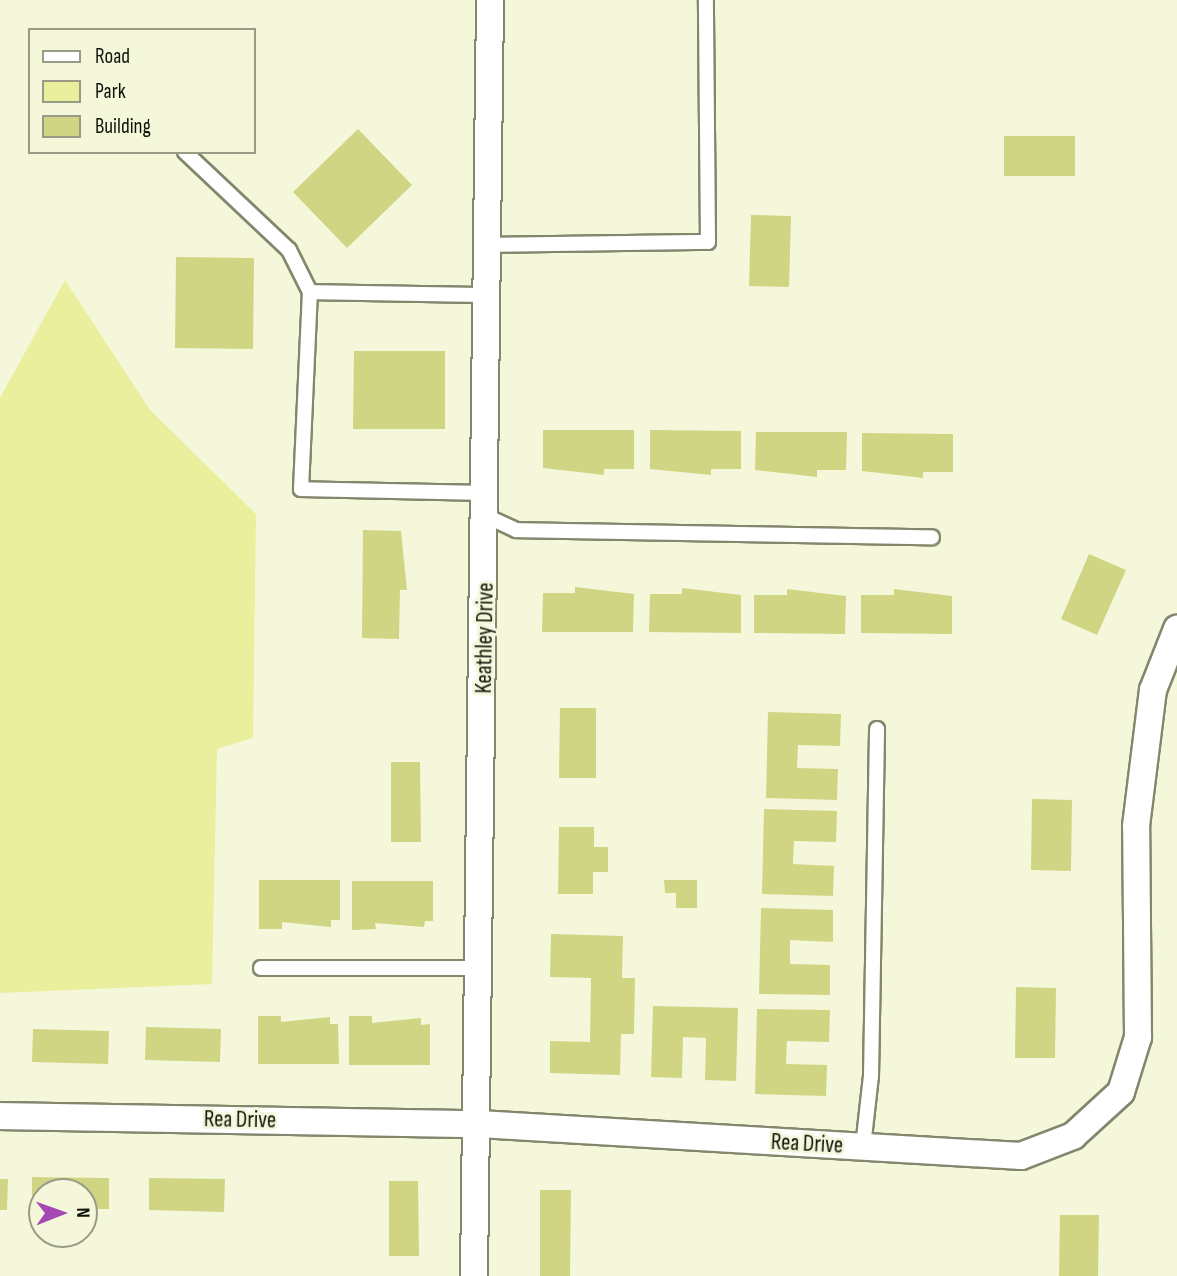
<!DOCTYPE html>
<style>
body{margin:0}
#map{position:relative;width:1177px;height:1276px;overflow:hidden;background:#f5f7db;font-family:"Sofia Sans Condensed",sans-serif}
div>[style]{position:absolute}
.green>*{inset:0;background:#e9ef9c}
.building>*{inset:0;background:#d0d584}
.roads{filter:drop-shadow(2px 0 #84866d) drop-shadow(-2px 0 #84866d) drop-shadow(0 2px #84866d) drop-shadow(0 -2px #84866d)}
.lane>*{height:14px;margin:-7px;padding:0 7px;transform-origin:7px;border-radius:7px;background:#fff}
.street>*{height:26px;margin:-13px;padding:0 13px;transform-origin:13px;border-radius:13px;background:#fff}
span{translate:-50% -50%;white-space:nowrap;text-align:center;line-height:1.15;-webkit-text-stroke:6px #f5f7db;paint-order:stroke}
.street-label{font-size:23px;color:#101108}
.legend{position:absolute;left:28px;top:28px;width:228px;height:126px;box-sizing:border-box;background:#f5f7db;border:2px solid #999b87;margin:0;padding:9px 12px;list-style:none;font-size:21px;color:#101108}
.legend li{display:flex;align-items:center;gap:14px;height:35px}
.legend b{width:35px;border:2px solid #999b87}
.north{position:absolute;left:28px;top:1178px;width:70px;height:70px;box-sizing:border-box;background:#f5f7db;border:2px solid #999b87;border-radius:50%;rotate:89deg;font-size:19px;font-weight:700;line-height:28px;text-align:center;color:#101108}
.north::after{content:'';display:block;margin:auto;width:24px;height:32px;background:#a448b3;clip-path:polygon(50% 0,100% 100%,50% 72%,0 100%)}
</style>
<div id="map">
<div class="green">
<i style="clip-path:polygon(65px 280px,150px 410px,256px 514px,253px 738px,217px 749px,212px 984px,0 993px,0 398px)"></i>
</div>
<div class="building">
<i style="clip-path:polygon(358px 129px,412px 185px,347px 248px,293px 192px)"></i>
<i style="clip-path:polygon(1004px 136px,1075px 136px,1075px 176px,1004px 176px)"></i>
<i style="clip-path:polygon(751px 215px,791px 216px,789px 287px,749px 286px)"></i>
<i style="clip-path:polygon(176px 257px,254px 258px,253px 349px,175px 348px)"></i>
<i style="clip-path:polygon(354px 351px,445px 351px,445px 429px,353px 429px)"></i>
<i style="clip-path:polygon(543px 430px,634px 430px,634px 469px,604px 469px,604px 475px,543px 468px)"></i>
<i style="clip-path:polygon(650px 430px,741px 431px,741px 469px,711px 469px,711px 475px,650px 469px)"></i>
<i style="clip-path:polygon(756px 432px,847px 432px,846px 470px,817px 470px,817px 477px,755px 470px)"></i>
<i style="clip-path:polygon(862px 433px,953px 434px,953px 472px,923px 472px,923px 478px,862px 471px)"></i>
<i style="clip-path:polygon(363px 530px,401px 531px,407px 590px,400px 590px,399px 639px,362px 638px)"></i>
<i style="clip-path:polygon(1089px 554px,1126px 570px,1097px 635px,1061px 619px)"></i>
<i style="clip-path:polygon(575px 587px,634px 594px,633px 632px,542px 632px,543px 593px,575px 593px)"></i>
<i style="clip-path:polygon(682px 588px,741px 595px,741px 633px,649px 632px,650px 594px,682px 594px)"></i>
<i style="clip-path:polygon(787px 589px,846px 596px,845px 634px,754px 633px,754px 595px,787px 595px)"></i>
<i style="clip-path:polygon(894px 589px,952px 596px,952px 634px,861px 633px,861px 595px,894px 595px)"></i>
<i style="clip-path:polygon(560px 708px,596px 708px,596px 778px,559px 778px)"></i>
<i style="clip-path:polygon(768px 712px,841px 714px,840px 746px,798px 745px,797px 768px,838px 769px,837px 800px,766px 798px)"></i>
<i style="clip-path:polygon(391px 762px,420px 762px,421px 842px,391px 842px)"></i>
<i style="clip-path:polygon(1032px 799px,1072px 800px,1071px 871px,1031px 870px)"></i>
<i style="clip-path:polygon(764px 809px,837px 811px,836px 842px,794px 841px,793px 864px,834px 866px,833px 896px,762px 894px)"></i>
<i style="clip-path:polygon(559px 827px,594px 827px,594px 847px,608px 847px,608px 872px,593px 872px,593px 894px,558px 894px)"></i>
<i style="clip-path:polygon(259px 880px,340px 880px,340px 920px,331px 920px,331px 927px,282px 922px,282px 929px,259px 929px)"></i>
<i style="clip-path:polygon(664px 880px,697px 880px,697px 908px,676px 908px,676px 893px,665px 893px)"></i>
<i style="clip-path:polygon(352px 881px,433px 881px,433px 921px,425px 921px,424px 927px,375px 923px,376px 929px,352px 930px)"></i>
<i style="clip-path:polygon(761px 908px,833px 910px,833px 942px,790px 940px,790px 964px,830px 965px,830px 995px,759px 994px)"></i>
<i style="clip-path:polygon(551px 934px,623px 936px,622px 978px,635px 978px,634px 1034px,621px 1034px,620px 1075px,550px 1073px,550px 1041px,590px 1042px,591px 978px,550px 977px)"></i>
<i style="clip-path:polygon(1016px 987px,1056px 988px,1055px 1058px,1015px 1058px)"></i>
<i style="clip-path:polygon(653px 1006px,738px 1008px,736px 1081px,705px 1080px,706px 1038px,683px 1037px,682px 1078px,651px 1077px)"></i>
<i style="clip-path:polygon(757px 1009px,830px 1010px,829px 1042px,787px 1041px,786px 1064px,827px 1065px,826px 1096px,755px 1094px)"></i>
<i style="clip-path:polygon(258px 1016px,281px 1016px,281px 1022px,330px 1017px,330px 1024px,338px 1024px,339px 1064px,258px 1064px)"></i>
<i style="clip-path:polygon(349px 1016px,372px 1016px,372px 1023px,421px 1018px,421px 1025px,430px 1024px,430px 1065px,349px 1065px)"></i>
<i style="clip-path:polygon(146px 1027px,221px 1029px,220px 1062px,145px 1060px)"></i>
<i style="clip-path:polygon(33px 1029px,109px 1031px,108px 1064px,32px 1062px)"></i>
<i style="clip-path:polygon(32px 1177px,109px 1178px,109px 1209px,84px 1209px,84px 1192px,42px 1192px,42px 1208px,32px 1208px)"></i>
<i style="clip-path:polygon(149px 1178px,225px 1179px,224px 1212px,149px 1210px)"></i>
<i style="clip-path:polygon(0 1179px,8px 1179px,7px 1210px,0 1210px)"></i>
<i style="clip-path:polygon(389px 1181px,418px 1181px,419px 1256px,389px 1256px)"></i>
<i style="clip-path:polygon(540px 1190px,571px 1190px,570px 1276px,540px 1276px)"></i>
<i style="clip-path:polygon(1060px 1215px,1099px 1215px,1098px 1276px,1059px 1276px)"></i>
</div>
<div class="roads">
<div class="lane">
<i style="left:185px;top:152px;width:143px;rotate:43.3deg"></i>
<i style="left:289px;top:250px;width:47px;rotate:63.4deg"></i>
<i style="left:488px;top:245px;width:220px;rotate:-0.8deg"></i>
<i style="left:708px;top:242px;width:242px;rotate:-90.5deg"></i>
<i style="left:486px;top:493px;width:185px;rotate:-178.8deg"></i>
<i style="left:301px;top:489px;width:197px;rotate:-87.4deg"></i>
<i style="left:310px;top:292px;width:178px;rotate:1deg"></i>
<i style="left:486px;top:516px;width:33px;rotate:25deg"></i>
<i style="left:516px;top:530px;width:416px;rotate:1deg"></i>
<i style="left:261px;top:968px;width:220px"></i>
<i style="left:863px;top:1147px;width:71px;rotate:-83.6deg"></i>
<i style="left:871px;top:1076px;width:347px;rotate:-89deg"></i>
</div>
<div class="street">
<i style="left:0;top:1116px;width:479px;rotate:1deg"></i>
<i style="left:479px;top:1124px;width:543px;rotate:3.38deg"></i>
<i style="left:1021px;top:1156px;width:56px;rotate:-21deg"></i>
<i style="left:1073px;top:1136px;width:65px;rotate:-42.5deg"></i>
<i style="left:1121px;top:1092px;width:58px;rotate:-72.8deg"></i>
<i style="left:1138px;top:1037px;width:211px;rotate:-90.5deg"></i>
<i style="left:1136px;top:826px;width:137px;rotate:-82.9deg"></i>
<i style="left:1153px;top:690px;width:66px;rotate:-68.5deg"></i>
<i style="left:474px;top:1276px;width:1276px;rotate:-89.28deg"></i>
</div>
</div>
<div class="street-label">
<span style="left:485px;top:638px;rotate:-89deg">Keathley Drive</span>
<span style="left:240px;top:1120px;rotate:1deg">Rea Drive</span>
<span style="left:807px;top:1144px;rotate:3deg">Rea Drive</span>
</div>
<ul class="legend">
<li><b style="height:9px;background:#fff"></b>Road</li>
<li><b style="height:19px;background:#e9ef9c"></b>Park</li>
<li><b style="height:19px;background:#d0d584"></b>Building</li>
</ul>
<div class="north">N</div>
</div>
